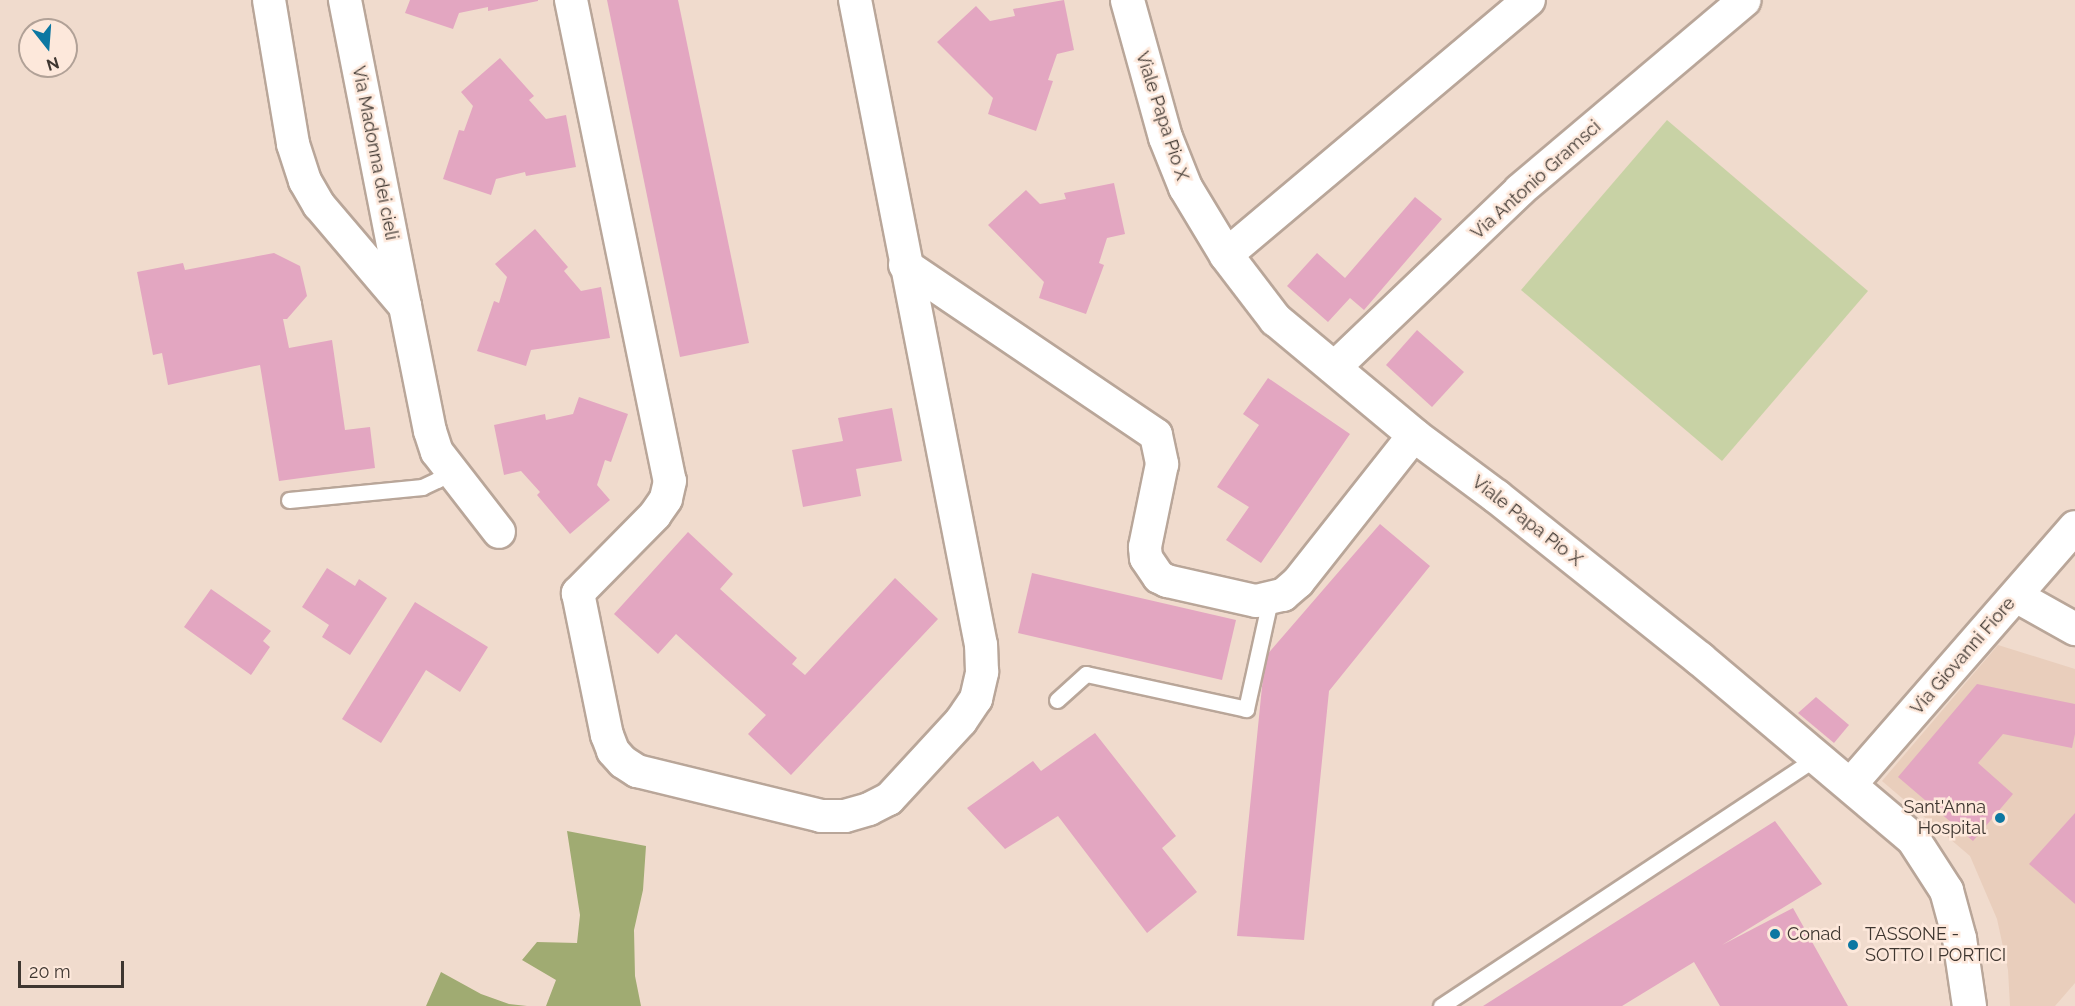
<!DOCTYPE html>
<style>
body{margin:0}
#map{position:relative;width:2075px;height:1006px;overflow:hidden;background:#f0dbcd;font-family:Raleway,sans-serif}
div>[style]{position:absolute}
.built>*{inset:0;background:#e9cebc}
.green>*{inset:0;background:#c8d2a5}
.forest>*{inset:0;background:#a0ab72}
.building>*{inset:0;background:#e3a6c1}
.roads{filter:drop-shadow(2px 0 #b9a699) drop-shadow(-2px 0 #b9a699) drop-shadow(0 2px #b9a699) drop-shadow(0 -2px #b9a699)}
.lane>*{height:15px;margin:-7.5px;padding:0 7.5px;transform-origin:7.5px;border-radius:7.5px;background:#fff}
.street>*{height:32px;margin:-16px;padding:0 16px;transform-origin:16px;border-radius:16px;background:#fff}
.secondary>*{height:33px;margin:-16.5px;padding:0 16.5px;transform-origin:16.5px;border-radius:16.5px;background:#fff}
.dots>*{width:16px;height:16px;translate:-50% -50%;box-sizing:border-box;border:3px solid #fde8db;border-radius:50%}
span{translate:-50% -50%;white-space:nowrap;text-align:center;line-height:1.15;-webkit-text-stroke:5px #fde8db;paint-order:stroke}
.street-label{font-size:18px;color:#3e3630}
.poi-label{font-size:18px;color:#3e3630}
.right{translate:-100% -50%;text-align:right}
.left{translate:0 -50%;text-align:left}
.north{position:absolute;left:18px;top:18px;width:60px;height:60px;box-sizing:border-box;background:#fde8db;border:2px solid #b1a197;border-radius:50%;rotate:163deg;font-size:16px;font-weight:700;line-height:24px;text-align:center;color:#3e3630}
.north::after{content:'';display:block;margin:auto;width:21px;height:27px;background:#0c77a2;clip-path:polygon(50% 0,100% 100%,50% 72%,0 100%)}
.scale{position:absolute;left:18px;top:961px;width:106px;height:27px;box-sizing:border-box;border:3px solid #3e3630;border-top:0;padding-left:8px;font-size:18px;line-height:21px;white-space:nowrap;color:#3e3630;-webkit-text-stroke:4px #fde8db;paint-order:stroke}
</style>
<div id="map">
<div class="built">
<i style="clip-path:polygon(1998px 645px,2075px 669px,2075px 983px,2055px 1006px,2010px 1006px,2008px 970px,1997px 919px,1970px 856px,1882px 781px)"></i>
</div>
<div class="green">
<i style="clip-path:polygon(1667px 120px,1868px 291px,1722px 461px,1521px 290px)"></i>
</div>
<div class="forest">
<i style="clip-path:polygon(567px 831px,646px 846px,643px 890px,634px 930px,635px 976px,641px 1006px,546px 1006px,556px 980px,522px 960px,537px 942px,577px 943px,580px 915px)"></i>
<i style="clip-path:polygon(441px 972px,481px 994px,509px 1004px,527px 1006px,426px 1006px)"></i>
</div>
<div class="building">
<i style="clip-path:polygon(410px 0,538px 0,538px 1px,488px 11px,488px 7px,459px 13px,453px 29px,405px 13px)"></i>
<i style="clip-path:polygon(607px 0,678px 0,749px 343px,680px 357px)"></i>
<i style="clip-path:polygon(1064px 0,1074px 50px,1057px 54px,1048px 80px,1053px 81px,1036px 131px,988px 114px,993px 98px,937px 42px,976px 6px,990px 21px,1015px 16px,1013px 9px)"></i>
<i style="clip-path:polygon(500px 58px,534px 96px,529px 100px,546px 119px,566px 115px,576px 167px,526px 176px,525px 172px,496px 179px,491px 195px,443px 179px,459px 130px,464px 131px,473px 106px,461px 92px)"></i>
<i style="clip-path:polygon(1114px 183px,1125px 234px,1107px 238px,1099px 263px,1104px 265px,1086px 314px,1039px 298px,1044px 282px,988px 225px,1026px 190px,1040px 204px,1066px 199px,1064px 193px)"></i>
<i style="clip-path:polygon(1415px 197px,1442px 219px,1364px 310px,1350px 298px,1328px 322px,1287px 286px,1317px 253px,1345px 278px)"></i>
<i style="clip-path:polygon(535px 229px,568px 267px,564px 271px,581px 291px,601px 287px,610px 338px,531px 350px,526px 366px,477px 351px,494px 301px,499px 303px,507px 277px,495px 264px)"></i>
<i style="clip-path:polygon(274px 253px,300px 266px,307px 296px,287px 319px,283px 319px,289px 348px,332px 340px,345px 430px,370px 427px,375px 468px,279px 481px,260px 365px,168px 385px,162px 353px,153px 355px,137px 272px,183px 263px,185px 270px)"></i>
<i style="clip-path:polygon(1417px 330px,1464px 372px,1432px 407px,1386px 365px)"></i>
<i style="clip-path:polygon(1268px 378px,1350px 434px,1261px 563px,1226px 540px,1249px 507px,1217px 487px,1259px 425px,1243px 414px)"></i>
<i style="clip-path:polygon(579px 397px,628px 414px,611px 462px,605px 460px,597px 485px,610px 500px,570px 534px,537px 495px,540px 492px,521px 471px,504px 475px,494px 425px,545px 414px,546px 420px,573px 414px)"></i>
<i style="clip-path:polygon(892px 408px,902px 461px,856px 469px,861px 496px,803px 507px,792px 450px,843px 441px,838px 418px)"></i>
<i style="clip-path:polygon(1380px 524px,1430px 566px,1329px 691px,1304px 940px,1237px 936px,1265px 657px)"></i>
<i style="clip-path:polygon(688px 532px,733px 574px,720px 589px,797px 658px,792px 664px,805px 675px,895px 578px,938px 619px,791px 775px,748px 734px,766px 715px,676px 634px,658px 654px,614px 614px)"></i>
<i style="clip-path:polygon(327px 568px,355px 586px,359px 579px,387px 598px,350px 655px,322px 637px,329px 625px,302px 607px)"></i>
<i style="clip-path:polygon(1032px 573px,1236px 620px,1222px 680px,1018px 633px)"></i>
<i style="clip-path:polygon(211px 589px,271px 631px,263px 641px,270px 647px,251px 675px,184px 627px)"></i>
<i style="clip-path:polygon(415px 602px,488px 647px,460px 692px,426px 670px,381px 743px,342px 719px)"></i>
<i style="clip-path:polygon(1977px 684px,2075px 704px,2075px 734px,2072px 748px,2003px 734px,1978px 763px,2013px 794px,1973px 841px,1898px 777px)"></i>
<i style="clip-path:polygon(1816px 697px,1849px 725px,1834px 743px,1798px 713px)"></i>
<i style="clip-path:polygon(1095px 733px,1176px 836px,1162px 848px,1197px 892px,1147px 933px,1058px 816px,1005px 849px,967px 808px,1033px 761px,1041px 771px)"></i>
<i style="clip-path:polygon(2075px 813px,2075px 904px,2029px 864px)"></i>
<i style="clip-path:polygon(1775px 821px,1822px 884px,1722px 945px,1793px 908px,1848px 1006px,1720px 1006px,1694px 962px,1622px 1006px,1483px 1006px)"></i>
</div>
<div class="roads">
<div class="lane">
<i style="left:289px;top:500px;width:134px;rotate:-5.6deg"></i>
<i style="left:422px;top:487px;width:17px;rotate:-25deg"></i>
<i style="left:437px;top:480px;width:16px;rotate:-43deg"></i>
<i style="left:1057px;top:700px;width:39px;rotate:-42deg"></i>
<i style="left:1086px;top:674px;width:164px;rotate:12.3deg"></i>
<i style="left:1246px;top:709px;width:112px;rotate:-77.6deg"></i>
<i style="left:1441px;top:1006px;width:451px;rotate:-33.5deg"></i>
</div>
<div class="street">
<i style="left:269px;top:0;width:146px;rotate:80.5deg"></i>
<i style="left:293px;top:144px;width:39px;rotate:72deg"></i>
<i style="left:305px;top:181px;width:28px;rotate:60deg"></i>
<i style="left:319px;top:205px;width:133px;rotate:49.6deg"></i>
<i style="left:405px;top:306px;width:312px;rotate:-101.1deg"></i>
<i style="left:571px;top:0;width:491px;rotate:78.4deg"></i>
<i style="left:670px;top:481px;width:18px;rotate:103deg"></i>
<i style="left:666px;top:499px;width:19px;rotate:125deg"></i>
<i style="left:655px;top:515px;width:110px;rotate:134.6deg"></i>
<i style="left:578px;top:593px;width:145px;rotate:78.5deg"></i>
<i style="left:607px;top:735px;width:17px;rotate:69deg"></i>
<i style="left:613px;top:751px;width:15px;rotate:48deg"></i>
<i style="left:623px;top:762px;width:17px;rotate:33deg"></i>
<i style="left:637px;top:771px;width:189px;rotate:13.7deg"></i>
<i style="left:821px;top:816px;width:24px"></i>
<i style="left:845px;top:816px;width:25px;rotate:-16deg"></i>
<i style="left:869px;top:809px;width:22px;rotate:-27deg"></i>
<i style="left:889px;top:799px;width:106px;rotate:-47.3deg"></i>
<i style="left:961px;top:721px;width:27px;rotate:-56deg"></i>
<i style="left:976px;top:699px;width:28px;rotate:-77deg"></i>
<i style="left:982px;top:672px;width:27px;rotate:-92deg"></i>
<i style="left:981px;top:645px;width:657px;rotate:-101.05deg"></i>
<i style="left:1226px;top:255px;width:396px;rotate:-40.1deg"></i>
<i style="left:905px;top:265px;width:303px;rotate:34.1deg"></i>
<i style="left:1156px;top:435px;width:30px;rotate:78deg"></i>
<i style="left:1162px;top:464px;width:85px;rotate:101.6deg"></i>
<i style="left:1145px;top:547px;width:11px;rotate:85deg"></i>
<i style="left:1146px;top:558px;width:23px;rotate:56deg"></i>
<i style="left:1159px;top:577px;width:9px;rotate:27deg"></i>
<i style="left:1167px;top:581px;width:91px;rotate:12.7deg"></i>
<i style="left:1256px;top:601px;width:28px;rotate:-13deg"></i>
<i style="left:1283px;top:595px;width:20px;rotate:-41deg"></i>
<i style="left:1298px;top:582px;width:187px;rotate:-51.7deg"></i>
<i style="left:405px;top:306px;width:127px;rotate:78.7deg"></i>
<i style="left:430px;top:431px;width:22px;rotate:72deg"></i>
<i style="left:437px;top:452px;width:101px;rotate:52.2deg"></i>
<i style="left:1334px;top:368px;width:257px;rotate:-43.7deg"></i>
<i style="left:1520px;top:190px;width:294px;rotate:-40.2deg"></i>
<i style="left:2016px;top:596px;width:68px;rotate:29.2deg"></i>
<i style="left:1850px;top:785px;width:342px;rotate:-48.9deg"></i>
</div>
<div class="secondary">
<i style="left:1127px;top:0;width:142px;rotate:74.5deg"></i>
<i style="left:1165px;top:137px;width:54px;rotate:68.2deg"></i>
<i style="left:1185px;top:187px;width:79px;rotate:58.9deg"></i>
<i style="left:1226px;top:255px;width:81px;rotate:52.6deg"></i>
<i style="left:1275px;top:319px;width:181px;rotate:39.8deg"></i>
<i style="left:1414px;top:435px;width:102px;rotate:36.6deg"></i>
<i style="left:1496px;top:496px;width:260px;rotate:38.6deg"></i>
<i style="left:1699px;top:658px;width:280px;rotate:40.2deg"></i>
<i style="left:1913px;top:839px;width:61px;rotate:57.1deg"></i>
<i style="left:1946px;top:890px;width:50px;rotate:74.8deg"></i>
<i style="left:1959px;top:938px;width:69px;rotate:81.6deg"></i>
</div>
</div>
<div class="dots">
<i style="left:2000px;top:818px;background:#0c77a2"></i>
<i style="left:1775px;top:934px;background:#0c77a2"></i>
<i style="left:1853px;top:945px;background:#0c77a2"></i>
</div>
<div class="street-label">
<span style="left:1162px;top:116px;rotate:72deg">Viale Papa Pio X</span>
<span style="left:375px;top:153px;rotate:79deg">Via Madonna dei cieli</span>
<span style="left:1536px;top:180px;rotate:-42deg">Via Antonio Gramsci</span>
<span style="left:1527px;top:521px;rotate:38deg">Viale Papa Pio X</span>
<span style="left:1963px;top:656px;rotate:-49deg">Via Giovanni Fiore</span>
</div>
<div class="poi-label">
<span class="right" style="left:1986px;top:818px">Sant'Anna<br>Hospital</span>
<span class="left" style="left:1787px;top:934px">Conad</span>
<span class="left" style="left:1865px;top:945px">TASSONE -<br>SOTTO I PORTICI</span>
</div>
<div class="north">N</div>
<div class="scale">20 m</div>
</div>
